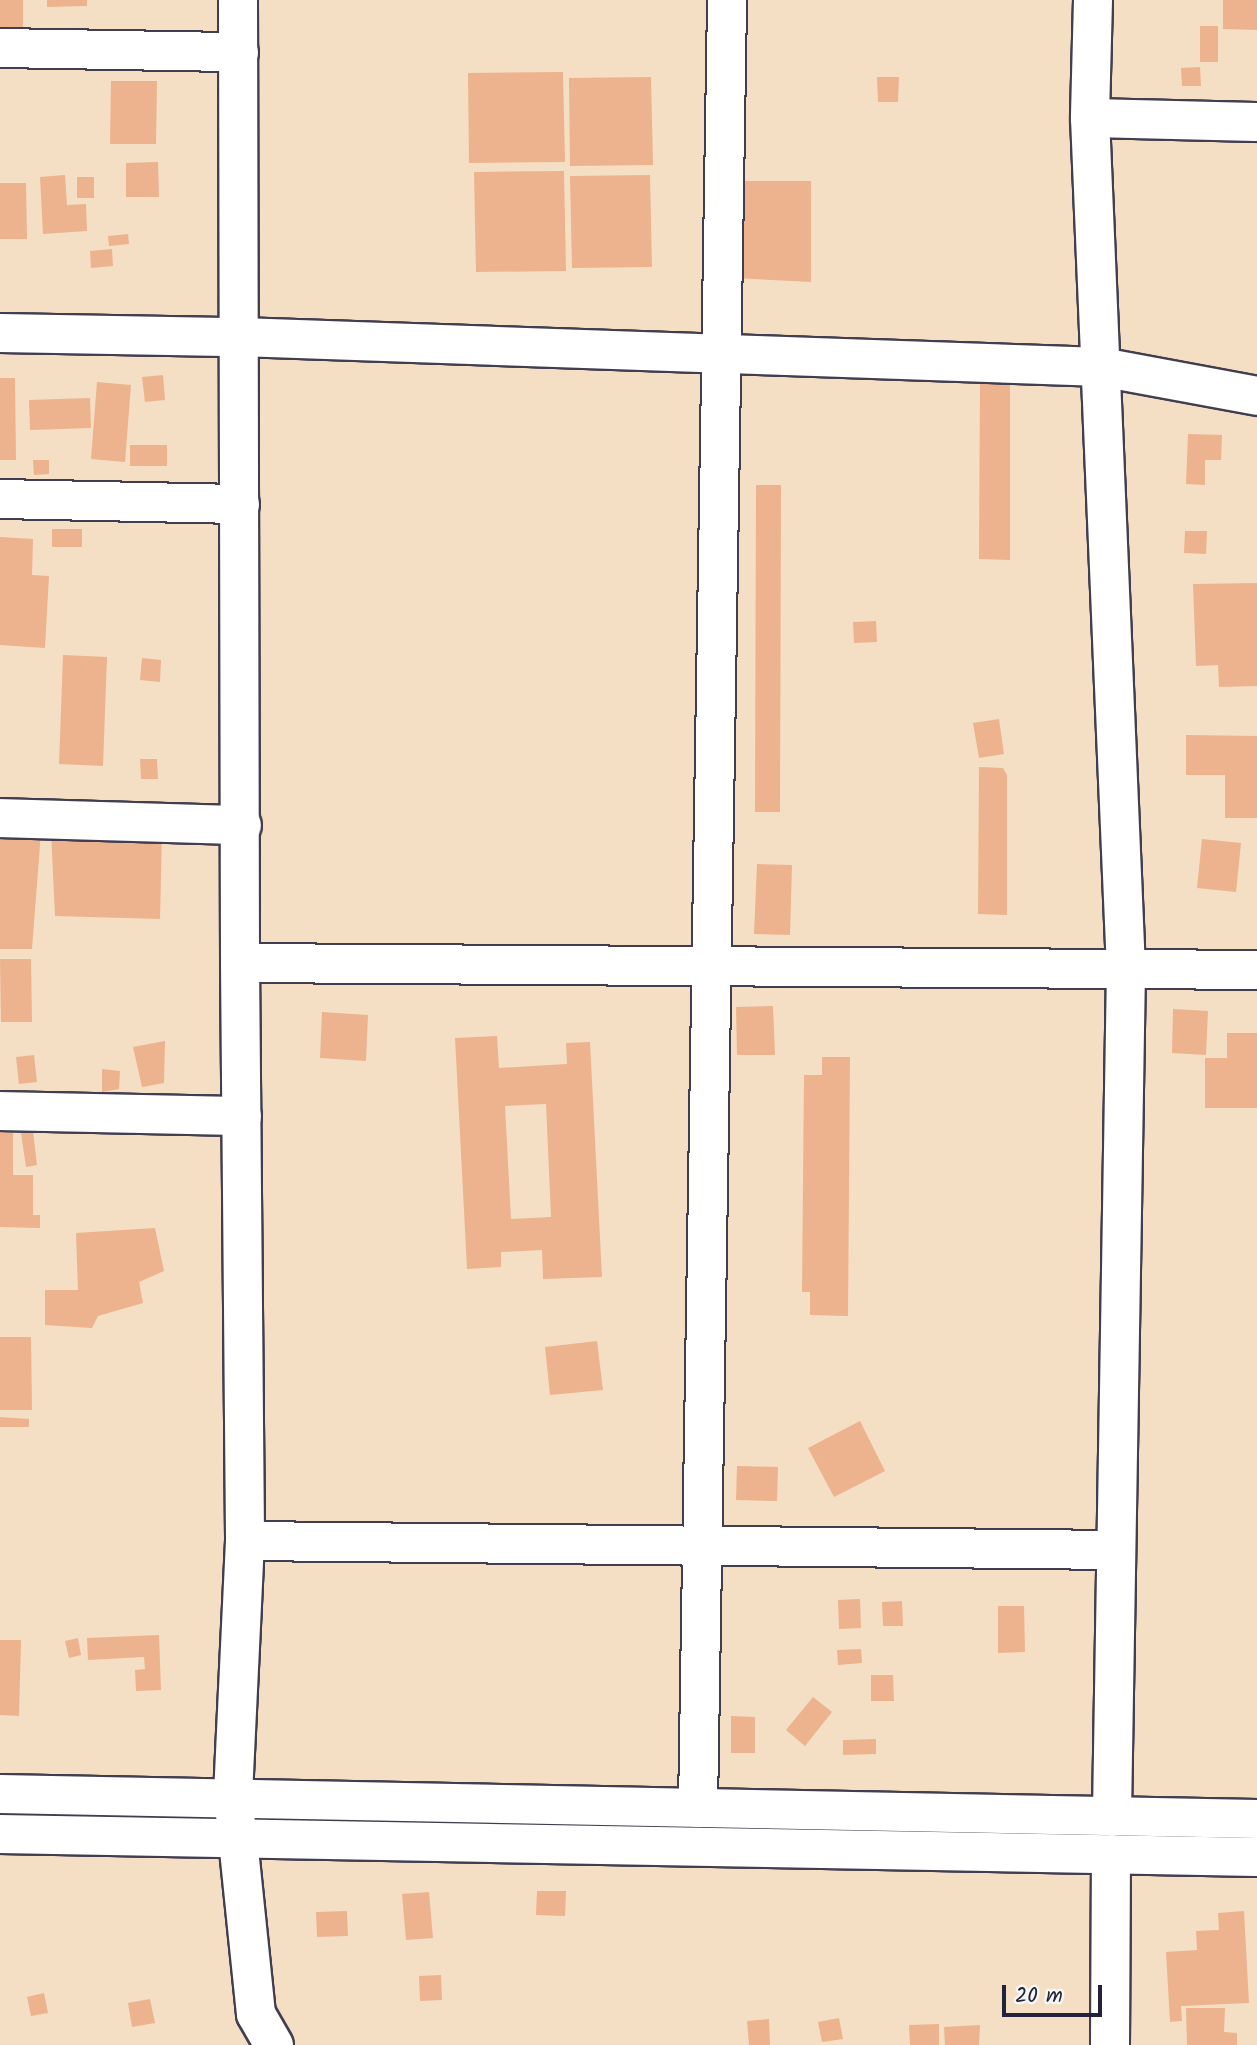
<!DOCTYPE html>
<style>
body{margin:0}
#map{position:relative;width:1257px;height:2045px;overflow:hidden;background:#f4dec4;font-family:Kalam,sans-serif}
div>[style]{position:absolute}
.building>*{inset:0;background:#edb38e}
.roads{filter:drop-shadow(2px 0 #423e50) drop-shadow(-2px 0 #423e50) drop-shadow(0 2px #423e50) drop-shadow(0 -2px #423e50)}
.minor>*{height:38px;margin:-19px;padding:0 19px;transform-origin:19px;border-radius:19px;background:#fff}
.tertiary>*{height:38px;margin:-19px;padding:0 19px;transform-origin:19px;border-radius:19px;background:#fff}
span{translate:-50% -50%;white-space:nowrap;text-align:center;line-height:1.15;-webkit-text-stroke:6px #f6f6f2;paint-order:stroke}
.scale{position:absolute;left:1002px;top:1985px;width:100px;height:32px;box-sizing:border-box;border:4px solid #22223b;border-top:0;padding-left:9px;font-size:21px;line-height:24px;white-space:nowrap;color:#22223b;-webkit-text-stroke:5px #f6f6f2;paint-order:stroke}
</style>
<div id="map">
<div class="building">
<i style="clip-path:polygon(0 0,23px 0,23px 27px,0 27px)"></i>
<i style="clip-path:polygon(47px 0,87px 0,87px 6px,47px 7px)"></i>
<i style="clip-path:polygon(1223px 0,1257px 0,1257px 30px,1223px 29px)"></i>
<i style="clip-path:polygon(1200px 26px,1218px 26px,1218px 62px,1200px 62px)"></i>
<i style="clip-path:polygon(1200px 67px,1201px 86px,1182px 86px,1181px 68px)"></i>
<i style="clip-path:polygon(563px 72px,565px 162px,469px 163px,468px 73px)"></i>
<i style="clip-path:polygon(651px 77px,653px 165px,570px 166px,569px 78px)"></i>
<i style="clip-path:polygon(877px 77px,899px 77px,898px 102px,878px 102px)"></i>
<i style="clip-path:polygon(111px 81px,157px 81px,156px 144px,110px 144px)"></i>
<i style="clip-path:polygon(158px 162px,159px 197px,126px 197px,126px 163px)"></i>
<i style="clip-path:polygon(564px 171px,566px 271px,476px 272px,474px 172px)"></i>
<i style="clip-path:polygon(65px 175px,67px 205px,86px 204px,87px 231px,43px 234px,40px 177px)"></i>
<i style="clip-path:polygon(650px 175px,652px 267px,572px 268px,570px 176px)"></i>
<i style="clip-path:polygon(77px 177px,94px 177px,94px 198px,77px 198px)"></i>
<i style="clip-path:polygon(736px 181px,811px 181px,811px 282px,735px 278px)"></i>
<i style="clip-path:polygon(0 183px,26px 183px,27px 239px,0 239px)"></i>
<i style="clip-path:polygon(128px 234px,129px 244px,109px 246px,108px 236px)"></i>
<i style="clip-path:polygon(112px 249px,113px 266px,91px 268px,90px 251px)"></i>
<i style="clip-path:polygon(163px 375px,165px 400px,145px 402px,142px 377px)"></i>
<i style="clip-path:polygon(0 378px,15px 378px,16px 460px,0 460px)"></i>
<i style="clip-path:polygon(980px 381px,1010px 382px,1010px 560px,979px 559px)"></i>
<i style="clip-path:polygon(97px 382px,131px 385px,125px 462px,91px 459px)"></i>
<i style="clip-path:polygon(90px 398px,91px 428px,30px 430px,29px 400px)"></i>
<i style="clip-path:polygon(1188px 434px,1222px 435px,1221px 460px,1205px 460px,1205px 485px,1186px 484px)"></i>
<i style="clip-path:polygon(130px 445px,167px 445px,167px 466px,130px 466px)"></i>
<i style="clip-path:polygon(33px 460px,49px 460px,49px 474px,34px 475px)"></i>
<i style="clip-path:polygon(756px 485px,781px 485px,780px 812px,755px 812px)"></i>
<i style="clip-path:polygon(52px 529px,82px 529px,82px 547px,52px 547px)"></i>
<i style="clip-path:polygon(1185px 531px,1207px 531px,1206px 554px,1184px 553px)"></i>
<i style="clip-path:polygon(0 537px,33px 539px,32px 575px,49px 576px,45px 648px,0 645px)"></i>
<i style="clip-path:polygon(1257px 583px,1257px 686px,1219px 687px,1218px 665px,1196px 666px,1193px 584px)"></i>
<i style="clip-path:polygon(876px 621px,877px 642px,854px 643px,853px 622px)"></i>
<i style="clip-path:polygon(63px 655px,107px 657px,103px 766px,59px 764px)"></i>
<i style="clip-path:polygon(142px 658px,161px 660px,160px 682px,140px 680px)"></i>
<i style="clip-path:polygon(999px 719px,1004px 754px,979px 758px,973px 723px)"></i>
<i style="clip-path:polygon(1186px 735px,1257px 736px,1257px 818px,1225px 818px,1225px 775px,1186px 775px)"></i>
<i style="clip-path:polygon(140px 759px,157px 759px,158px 779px,141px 779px)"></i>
<i style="clip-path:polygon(979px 767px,1003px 768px,1007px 775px,1007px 915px,978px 914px)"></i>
<i style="clip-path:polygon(162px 828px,160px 919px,55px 916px,51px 832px)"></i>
<i style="clip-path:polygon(41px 832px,32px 949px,0 949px,0 833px)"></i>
<i style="clip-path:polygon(1202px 839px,1241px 843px,1236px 892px,1197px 888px)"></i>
<i style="clip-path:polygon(757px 864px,792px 865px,790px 935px,754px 934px)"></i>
<i style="clip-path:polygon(0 959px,31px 959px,32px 1022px,1px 1022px)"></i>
<i style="clip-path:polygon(773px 1006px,775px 1055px,737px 1055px,736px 1007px)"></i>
<i style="clip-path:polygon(1173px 1009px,1208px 1011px,1206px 1055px,1172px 1053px)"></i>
<i style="clip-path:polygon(322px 1012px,368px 1015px,366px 1061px,320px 1058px)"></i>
<i style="clip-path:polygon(1227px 1033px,1257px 1033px,1257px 1108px,1205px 1108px,1205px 1058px,1227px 1058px)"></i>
<i style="clip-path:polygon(evenodd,497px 1036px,499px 1068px,567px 1064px,566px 1043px,590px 1042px,602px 1277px,543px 1279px,542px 1250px,501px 1252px,501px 1267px,467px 1269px,455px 1038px,497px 1036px,546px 1104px,551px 1217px,511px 1219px,505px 1106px,546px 1104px)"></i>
<i style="clip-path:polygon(165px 1041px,164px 1083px,142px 1087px,133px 1047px)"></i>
<i style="clip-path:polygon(34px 1055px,37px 1082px,19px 1084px,16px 1057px)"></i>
<i style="clip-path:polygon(822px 1057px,850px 1057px,848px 1316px,810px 1315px,810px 1292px,802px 1292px,804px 1075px,822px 1075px)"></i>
<i style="clip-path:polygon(102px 1069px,120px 1071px,119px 1089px,102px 1092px)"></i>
<i style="clip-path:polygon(0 1127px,13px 1127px,13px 1175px,33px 1175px,33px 1215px,40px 1215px,40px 1228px,0 1227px)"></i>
<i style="clip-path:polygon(33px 1131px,37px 1165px,26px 1167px,21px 1133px)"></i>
<i style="clip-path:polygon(155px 1228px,164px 1271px,139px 1282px,143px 1303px,98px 1316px,92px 1328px,45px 1325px,45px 1290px,78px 1290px,76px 1233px)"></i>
<i style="clip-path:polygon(0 1337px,31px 1337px,32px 1410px,0 1410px)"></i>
<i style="clip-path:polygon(597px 1341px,603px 1390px,550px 1395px,545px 1347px)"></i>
<i style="clip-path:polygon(0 1417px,29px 1419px,29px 1427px,0 1427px)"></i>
<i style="clip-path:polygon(860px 1421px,885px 1471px,834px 1497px,808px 1448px)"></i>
<i style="clip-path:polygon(737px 1466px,778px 1467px,777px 1501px,736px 1500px)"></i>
<i style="clip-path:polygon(860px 1599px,861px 1628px,839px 1629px,838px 1600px)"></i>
<i style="clip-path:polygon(902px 1601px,903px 1626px,883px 1626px,882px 1602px)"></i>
<i style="clip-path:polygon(998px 1606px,1024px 1606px,1025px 1652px,998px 1653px)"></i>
<i style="clip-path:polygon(159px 1635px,161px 1690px,136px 1691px,135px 1670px,145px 1669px,144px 1657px,88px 1660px,87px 1638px)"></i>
<i style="clip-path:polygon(78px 1638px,81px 1655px,69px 1658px,65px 1641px)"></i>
<i style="clip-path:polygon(0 1640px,21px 1640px,19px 1716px,0 1715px)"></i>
<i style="clip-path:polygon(861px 1649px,862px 1663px,838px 1665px,837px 1650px)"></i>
<i style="clip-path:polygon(871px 1675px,893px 1675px,894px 1701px,871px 1701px)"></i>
<i style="clip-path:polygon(813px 1697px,832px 1712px,805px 1746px,786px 1730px)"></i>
<i style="clip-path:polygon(731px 1716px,755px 1717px,755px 1753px,731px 1753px)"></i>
<i style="clip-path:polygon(876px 1739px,876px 1754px,843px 1755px,843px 1740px)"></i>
<i style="clip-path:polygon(537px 1891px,566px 1891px,565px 1916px,536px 1915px)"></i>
<i style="clip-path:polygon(429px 1892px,433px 1938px,406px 1940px,402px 1894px)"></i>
<i style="clip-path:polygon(347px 1911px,348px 1936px,317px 1937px,316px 1912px)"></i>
<i style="clip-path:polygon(1244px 1911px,1249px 2003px,1181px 2006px,1182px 2021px,1170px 2022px,1166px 1952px,1197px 1950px,1196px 1931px,1219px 1930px,1218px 1913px)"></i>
<i style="clip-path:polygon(441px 1975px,442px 2000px,420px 2001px,419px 1976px)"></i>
<i style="clip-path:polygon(44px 1993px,48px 2013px,31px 2016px,27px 1997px)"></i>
<i style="clip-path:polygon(150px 1999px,155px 2023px,132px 2027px,128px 2003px)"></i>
<i style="clip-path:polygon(1186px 2008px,1225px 2008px,1224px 2032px,1237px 2033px,1237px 2045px,1187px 2045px)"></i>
<i style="clip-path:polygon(839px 2018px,843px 2039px,822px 2042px,818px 2022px)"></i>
<i style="clip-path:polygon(769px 2019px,770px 2045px,749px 2045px,747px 2021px)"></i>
<i style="clip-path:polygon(939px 2024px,939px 2045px,910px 2045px,909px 2025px)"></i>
<i style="clip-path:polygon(980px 2025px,979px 2045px,945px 2045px,944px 2027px)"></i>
</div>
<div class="roads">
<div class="minor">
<i style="left:1093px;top:0;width:118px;rotate:91.5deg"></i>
<i style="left:1090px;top:118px;width:852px;rotate:87.58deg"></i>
<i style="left:1126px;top:969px;width:848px;rotate:90.95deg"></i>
<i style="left:0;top:48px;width:239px;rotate:1deg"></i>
<i style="left:1090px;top:118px;width:167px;rotate:1.4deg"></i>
<i style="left:0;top:333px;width:240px;rotate:1deg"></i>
<i style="left:240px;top:337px;width:862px;rotate:2deg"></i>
<i style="left:1101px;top:367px;width:159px;rotate:10.5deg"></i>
<i style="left:0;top:499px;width:240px;rotate:1.2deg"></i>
<i style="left:0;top:818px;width:242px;rotate:1.7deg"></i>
<i style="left:240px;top:963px;width:1017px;rotate:0.39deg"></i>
<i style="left:0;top:1111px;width:242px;rotate:1.2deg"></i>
<i style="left:245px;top:1541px;width:871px;rotate:0.59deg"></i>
<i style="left:698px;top:1808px;width:1808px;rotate:-89.08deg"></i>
<i style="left:238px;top:1840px;width:175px;rotate:84.1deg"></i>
<i style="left:256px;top:2014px;width:36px;rotate:60deg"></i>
<i style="left:1110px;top:2045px;width:188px;rotate:-89.7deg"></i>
</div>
<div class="tertiary">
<i style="left:238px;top:0;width:963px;rotate:89.88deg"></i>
<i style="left:240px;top:963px;width:578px;rotate:89.5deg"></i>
<i style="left:245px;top:1541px;width:257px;rotate:92.7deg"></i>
<i style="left:233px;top:1798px;width:42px;rotate:83.2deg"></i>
<i style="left:0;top:1794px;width:1257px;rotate:1.14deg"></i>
<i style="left:0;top:1834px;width:1257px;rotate:1.05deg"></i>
</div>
</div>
<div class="scale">20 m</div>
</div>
